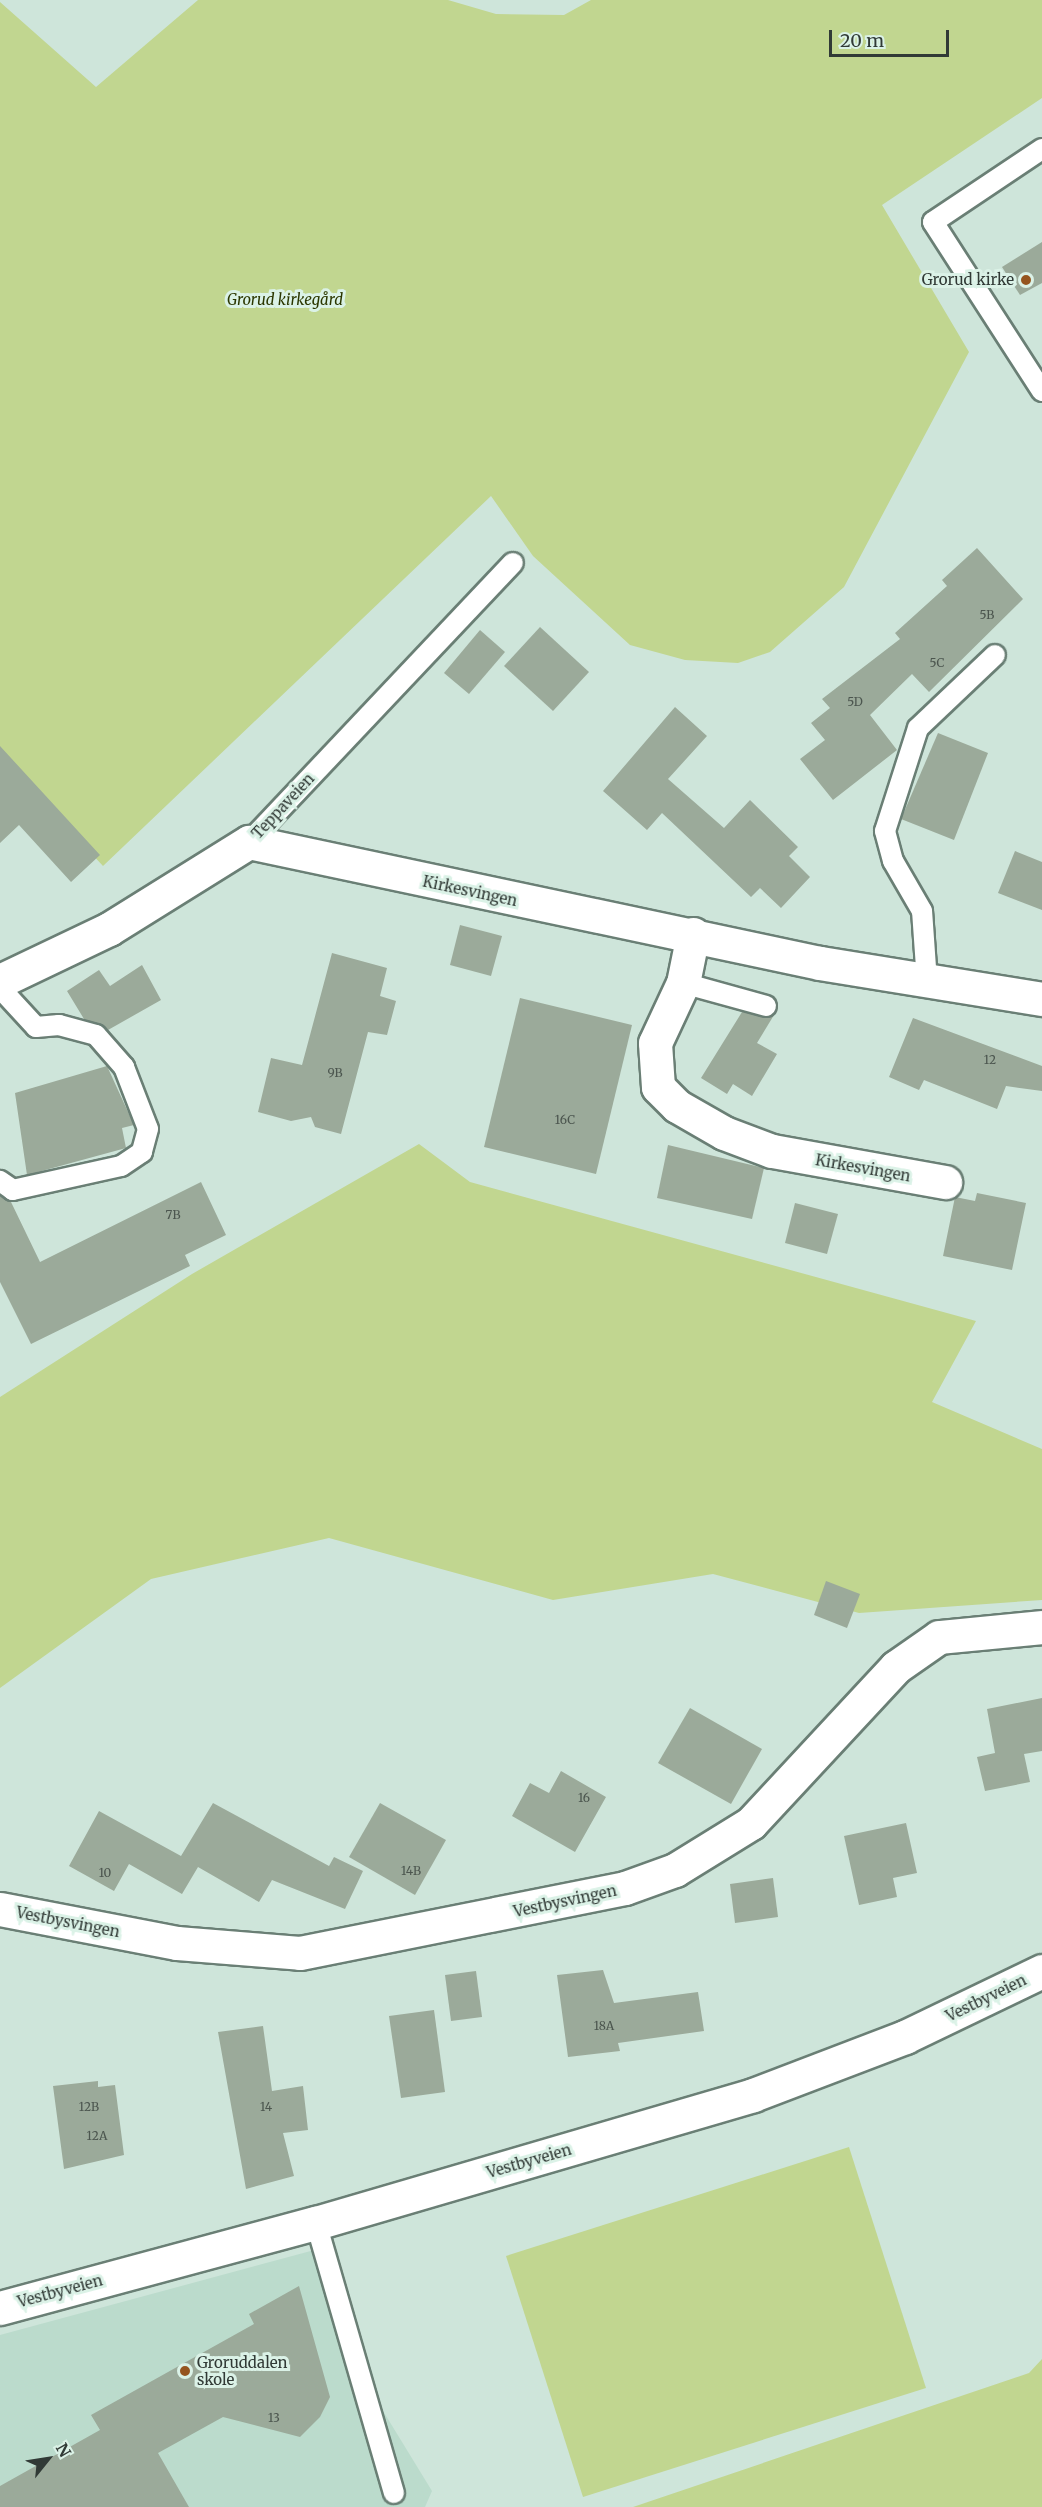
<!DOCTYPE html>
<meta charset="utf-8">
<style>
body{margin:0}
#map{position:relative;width:1042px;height:2507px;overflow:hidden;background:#cee5da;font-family:Merriweather,serif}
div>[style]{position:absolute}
.built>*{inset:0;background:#bbdbcc}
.green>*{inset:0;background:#c1d690}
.building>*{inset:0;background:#9baa9a}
.roads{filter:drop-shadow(2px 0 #6a7f75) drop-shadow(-2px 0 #6a7f75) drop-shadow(0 2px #6a7f75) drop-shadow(0 -2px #6a7f75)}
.service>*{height:20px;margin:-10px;padding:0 10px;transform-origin:10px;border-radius:10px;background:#fff}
.minor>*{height:33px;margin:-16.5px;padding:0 16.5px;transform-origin:16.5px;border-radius:16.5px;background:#fff}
.dots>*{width:16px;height:16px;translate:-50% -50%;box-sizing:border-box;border:3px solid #dbf2e7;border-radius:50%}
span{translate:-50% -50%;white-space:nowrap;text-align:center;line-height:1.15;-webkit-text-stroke:6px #dbf2e7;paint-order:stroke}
.number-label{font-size:12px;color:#4c564f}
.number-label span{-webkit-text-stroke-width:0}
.poi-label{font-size:15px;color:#313a36}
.right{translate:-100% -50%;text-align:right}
.left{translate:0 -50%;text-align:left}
.park-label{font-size:15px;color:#2b3700;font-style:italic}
.street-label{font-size:15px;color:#313a36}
.north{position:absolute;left:18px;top:2429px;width:60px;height:60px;-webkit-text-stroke:4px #dbf2e7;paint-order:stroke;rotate:60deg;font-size:16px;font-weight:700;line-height:24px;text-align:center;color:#313a36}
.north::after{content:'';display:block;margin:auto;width:21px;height:27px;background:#313a36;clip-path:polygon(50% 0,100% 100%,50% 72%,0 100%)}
.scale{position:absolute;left:829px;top:30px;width:120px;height:27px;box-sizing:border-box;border:3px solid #313a36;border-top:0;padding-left:8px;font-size:18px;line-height:21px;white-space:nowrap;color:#313a36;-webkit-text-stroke:4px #dbf2e7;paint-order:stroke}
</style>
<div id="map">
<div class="built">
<i style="clip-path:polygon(333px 2245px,380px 2406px,432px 2491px,425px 2507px,0 2507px,0 2335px)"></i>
</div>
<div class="green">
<i style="clip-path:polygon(198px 0,448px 0,496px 14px,564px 15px,591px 0,1042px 0,1042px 98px,882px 205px,969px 352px,844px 587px,770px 652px,738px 663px,685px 660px,630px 645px,533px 556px,491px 496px,103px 866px,0 755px,0 2px,96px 87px)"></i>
<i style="clip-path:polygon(419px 1144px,470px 1182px,976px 1321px,932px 1402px,1042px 1449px,1042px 1600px,859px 1613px,713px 1574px,553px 1600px,329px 1538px,151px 1579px,0 1688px,0 1397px,192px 1274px)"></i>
<i style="clip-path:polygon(849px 2147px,926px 2388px,583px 2497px,506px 2256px)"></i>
<i style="clip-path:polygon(1042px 2359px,1042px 2507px,633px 2507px,1029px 2373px)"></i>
</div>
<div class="building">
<i style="clip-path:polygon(1042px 242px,1042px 283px,1020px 295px,1002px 267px)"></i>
<i style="clip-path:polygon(977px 548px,1023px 599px,929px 692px,912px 674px,870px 715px,897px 750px,833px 800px,800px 759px,825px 740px,811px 723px,830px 708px,822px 699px,900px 639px,895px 633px,947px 586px,942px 580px)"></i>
<i style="clip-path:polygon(540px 627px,589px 672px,553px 711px,504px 666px)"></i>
<i style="clip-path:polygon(480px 630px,505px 652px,469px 694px,444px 673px)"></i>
<i style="clip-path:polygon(675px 707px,707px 736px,668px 779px,724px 828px,750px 800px,798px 847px,789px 856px,810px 877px,781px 908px,760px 888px,751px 897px,662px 813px,647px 830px,603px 791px)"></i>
<i style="clip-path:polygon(938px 733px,988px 753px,954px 840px,901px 819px)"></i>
<i style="clip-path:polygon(0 746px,100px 855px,71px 882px,19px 825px,0 843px)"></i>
<i style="clip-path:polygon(1015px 851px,1042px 862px,1042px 910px,998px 893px)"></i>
<i style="clip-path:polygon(460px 925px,502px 936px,491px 976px,450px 965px)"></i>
<i style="clip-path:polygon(332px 953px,387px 968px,380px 996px,396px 1001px,387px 1035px,368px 1032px,341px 1134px,315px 1127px,311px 1117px,291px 1121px,258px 1112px,271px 1058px,302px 1065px)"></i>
<i style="clip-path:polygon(142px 965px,161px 1000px,108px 1030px,84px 1019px,67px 991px,99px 970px,110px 986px)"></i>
<i style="clip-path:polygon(520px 998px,632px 1025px,596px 1174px,484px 1147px)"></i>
<i style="clip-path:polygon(742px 1012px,774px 1015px,757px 1043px,777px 1054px,752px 1096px,733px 1084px,727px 1094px,701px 1078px)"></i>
<i style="clip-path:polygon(913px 1018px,1042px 1066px,1042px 1091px,1006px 1086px,997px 1109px,924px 1080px,919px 1090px,889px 1077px)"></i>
<i style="clip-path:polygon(107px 1066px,134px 1125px,122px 1128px,126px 1148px,27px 1175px,15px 1093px)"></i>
<i style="clip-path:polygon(668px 1145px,764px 1168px,752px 1219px,657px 1198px)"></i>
<i style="clip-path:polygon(201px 1182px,226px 1235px,185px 1255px,190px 1266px,31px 1344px,0 1282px,0 1196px,11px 1202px,40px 1262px)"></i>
<i style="clip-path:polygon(977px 1193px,1026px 1203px,1012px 1270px,943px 1256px,955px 1197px,975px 1201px)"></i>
<i style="clip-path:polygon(795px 1203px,838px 1214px,827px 1254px,785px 1243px)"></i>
<i style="clip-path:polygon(826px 1581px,860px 1594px,847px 1628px,814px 1615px)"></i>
<i style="clip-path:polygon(1042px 1698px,1042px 1751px,1024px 1754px,1030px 1782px,985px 1791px,977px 1757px,995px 1753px,987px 1709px)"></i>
<i style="clip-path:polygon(690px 1708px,762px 1749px,731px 1804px,658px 1763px)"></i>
<i style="clip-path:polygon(561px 1771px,606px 1797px,575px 1852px,512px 1816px,530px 1783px,549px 1793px)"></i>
<i style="clip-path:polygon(213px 1803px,329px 1866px,334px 1857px,363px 1871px,345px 1909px,272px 1880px,259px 1902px,198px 1867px,182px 1894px,129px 1864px,114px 1891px,69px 1866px,99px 1811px,181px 1856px)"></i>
<i style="clip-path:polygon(380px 1803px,446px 1840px,415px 1895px,349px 1857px)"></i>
<i style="clip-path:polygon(906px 1823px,917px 1873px,893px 1878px,897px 1897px,859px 1905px,844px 1836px)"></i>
<i style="clip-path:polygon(773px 1878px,778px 1917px,735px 1923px,730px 1884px)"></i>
<i style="clip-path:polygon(603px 1970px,614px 2003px,698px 1992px,704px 2031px,618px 2043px,620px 2051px,568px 2057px,557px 1975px)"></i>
<i style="clip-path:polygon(476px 1971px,482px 2017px,451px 2021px,445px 1975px)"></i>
<i style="clip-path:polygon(434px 2010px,445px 2092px,401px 2098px,389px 2016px)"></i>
<i style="clip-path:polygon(263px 2026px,272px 2091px,303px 2086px,308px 2130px,283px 2133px,294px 2176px,246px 2189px,218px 2032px)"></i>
<i style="clip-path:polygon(98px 2081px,98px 2087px,115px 2085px,124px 2155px,64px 2169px,53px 2086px)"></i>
<i style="clip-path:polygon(299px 2286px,330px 2397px,320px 2417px,300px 2437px,223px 2417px,158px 2453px,189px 2507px,0 2507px,0 2486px,100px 2430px,91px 2415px,254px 2324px,249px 2314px)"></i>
</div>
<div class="roads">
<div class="service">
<i style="left:1042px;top:149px;width:131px;rotate:146.2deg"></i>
<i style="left:933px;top:222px;width:201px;rotate:57.2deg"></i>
<i style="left:249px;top:842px;width:384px;rotate:-46.6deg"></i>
<i style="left:927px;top:982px;width:71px;rotate:-94deg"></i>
<i style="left:922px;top:911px;width:58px;rotate:-120.1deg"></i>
<i style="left:893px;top:861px;width:31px;rotate:-105deg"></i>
<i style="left:885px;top:831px;width:108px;rotate:-72.2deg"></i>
<i style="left:918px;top:728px;width:106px;rotate:-43.5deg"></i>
<i style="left:683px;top:983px;width:86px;rotate:15.5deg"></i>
<i style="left:0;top:988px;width:53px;rotate:47.3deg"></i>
<i style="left:36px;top:1027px;width:23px;rotate:-5deg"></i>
<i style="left:59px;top:1025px;width:38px;rotate:15deg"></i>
<i style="left:96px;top:1035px;width:43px;rotate:48.8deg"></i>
<i style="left:124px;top:1067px;width:66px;rotate:68.8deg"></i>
<i style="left:148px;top:1129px;width:24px;rotate:105deg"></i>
<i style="left:142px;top:1152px;width:25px;rotate:146deg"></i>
<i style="left:121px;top:1166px;width:111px;rotate:167.5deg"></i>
<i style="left:13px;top:1190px;width:16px;rotate:-145deg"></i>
<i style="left:316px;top:2223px;width:281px;rotate:73.9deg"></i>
</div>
<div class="minor">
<i style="left:693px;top:934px;width:50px;rotate:101.5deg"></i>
<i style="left:683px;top:983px;width:66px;rotate:115deg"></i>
<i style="left:655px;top:1043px;width:44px;rotate:86.1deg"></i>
<i style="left:658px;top:1087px;width:27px;rotate:45deg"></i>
<i style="left:677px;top:1106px;width:54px;rotate:29.9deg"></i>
<i style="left:724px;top:1133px;width:51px;rotate:20.6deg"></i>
<i style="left:772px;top:1151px;width:176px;rotate:10.2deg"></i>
<i style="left:0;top:981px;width:121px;rotate:-25.5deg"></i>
<i style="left:109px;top:929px;width:165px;rotate:-31.9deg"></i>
<i style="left:249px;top:842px;width:584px;rotate:11.96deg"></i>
<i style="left:820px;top:963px;width:225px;rotate:9.2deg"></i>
<i style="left:0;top:1909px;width:180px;rotate:10.9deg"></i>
<i style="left:177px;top:1943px;width:123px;rotate:4.6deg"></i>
<i style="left:300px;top:1953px;width:331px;rotate:-11.3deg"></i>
<i style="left:625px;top:1888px;width:53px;rotate:-19.8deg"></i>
<i style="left:675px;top:1870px;width:89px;rotate:-31.7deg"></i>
<i style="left:751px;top:1823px;width:213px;rotate:-47.1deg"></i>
<i style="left:896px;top:1667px;width:52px;rotate:-34.9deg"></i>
<i style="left:939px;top:1637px;width:103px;rotate:-5.5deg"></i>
<i style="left:0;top:2308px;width:327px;rotate:-15.1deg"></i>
<i style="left:316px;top:2223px;width:455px;rotate:-16.3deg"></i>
<i style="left:753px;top:2095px;width:163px;rotate:-20.9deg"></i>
<i style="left:905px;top:2037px;width:152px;rotate:-25.7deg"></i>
</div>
</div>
<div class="dots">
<i style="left:1026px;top:280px;background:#95551f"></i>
<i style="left:185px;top:2371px;background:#95551f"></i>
</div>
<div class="number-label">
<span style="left:987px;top:615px">5B</span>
<span style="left:937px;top:663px">5C</span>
<span style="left:855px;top:702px">5D</span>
<span style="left:990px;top:1060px">12</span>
<span style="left:335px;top:1073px">9B</span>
<span style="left:565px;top:1120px">16C</span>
<span style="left:173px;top:1215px">7B</span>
<span style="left:584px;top:1798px">16</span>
<span style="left:411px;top:1871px">14B</span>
<span style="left:105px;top:1873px">10</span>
<span style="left:604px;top:2026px">18A</span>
<span style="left:89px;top:2107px">12B</span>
<span style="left:266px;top:2107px">14</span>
<span style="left:97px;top:2136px">12A</span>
<span style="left:274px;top:2418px">13</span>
</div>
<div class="poi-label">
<span class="right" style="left:1014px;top:280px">Grorud kirke</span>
<span class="left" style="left:197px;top:2371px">Groruddalen<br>skole</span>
</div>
<div class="park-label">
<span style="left:285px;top:300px">Grorud kirkegård</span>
</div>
<div class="street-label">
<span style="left:283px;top:806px;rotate:-47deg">Teppaveien</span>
<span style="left:470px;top:891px;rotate:12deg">Kirkesvingen</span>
<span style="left:863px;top:1168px;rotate:10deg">Kirkesvingen</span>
<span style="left:565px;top:1901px;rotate:-12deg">Vestbysvingen</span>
<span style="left:68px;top:1922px;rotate:11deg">Vestbysvingen</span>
<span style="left:986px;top:1998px;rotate:-26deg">Vestbyveien</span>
<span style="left:529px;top:2161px;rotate:-16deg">Vestbyveien</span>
<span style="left:60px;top:2291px;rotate:-15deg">Vestbyveien</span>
</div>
<div class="north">N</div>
<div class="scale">20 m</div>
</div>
